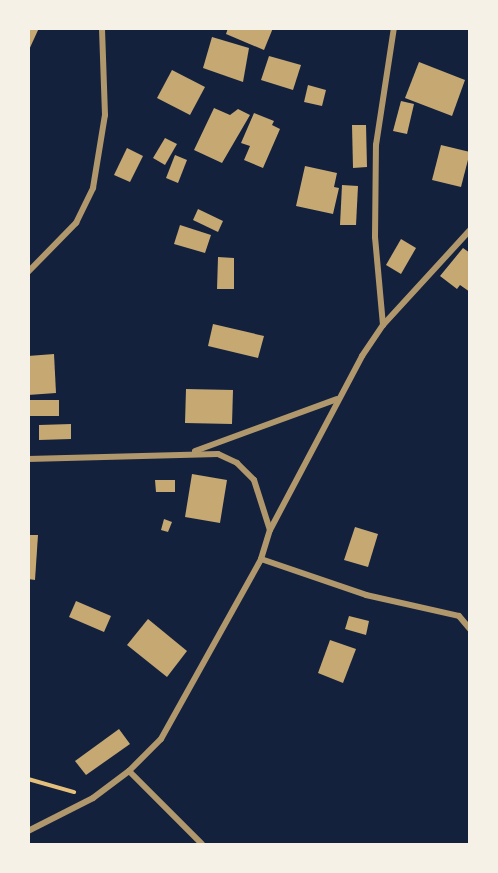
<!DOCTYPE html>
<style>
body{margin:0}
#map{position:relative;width:498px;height:873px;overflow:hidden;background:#14213d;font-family:Raleway,sans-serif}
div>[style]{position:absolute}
.building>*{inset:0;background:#c6a872}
.path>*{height:4px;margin:-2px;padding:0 2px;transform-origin:2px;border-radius:2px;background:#e5c07b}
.minor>*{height:6px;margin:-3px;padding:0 3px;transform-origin:3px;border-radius:3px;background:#b1986c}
span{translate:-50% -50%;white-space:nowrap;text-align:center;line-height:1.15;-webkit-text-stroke:6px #f6f1e7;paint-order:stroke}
.frame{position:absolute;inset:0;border:30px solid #f6f1e7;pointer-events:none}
</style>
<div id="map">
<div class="building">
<i style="clip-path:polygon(28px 28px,39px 28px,28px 52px)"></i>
<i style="clip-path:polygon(228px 28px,273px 28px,264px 50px,226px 34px)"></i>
<i style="clip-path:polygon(212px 37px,249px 48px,243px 82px,203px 68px)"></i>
<i style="clip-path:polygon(269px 56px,301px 65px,293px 90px,261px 80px)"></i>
<i style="clip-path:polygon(419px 62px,465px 80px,452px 116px,405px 98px)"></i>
<i style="clip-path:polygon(172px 70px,205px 87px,190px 115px,157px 98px)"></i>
<i style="clip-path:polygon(308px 85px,326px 90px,322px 106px,304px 102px)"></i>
<i style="clip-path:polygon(401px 101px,414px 104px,407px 134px,393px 131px)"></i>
<i style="clip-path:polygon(214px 108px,230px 115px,238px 109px,250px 115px,222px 163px,194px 150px)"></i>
<i style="clip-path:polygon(254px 113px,274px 121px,272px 125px,280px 129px,263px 168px,244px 160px,250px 146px,241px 143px)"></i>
<i style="clip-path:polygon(352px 125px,366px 125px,367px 167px,353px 168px)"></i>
<i style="clip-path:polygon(165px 138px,177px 144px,165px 165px,153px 158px)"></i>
<i style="clip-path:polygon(441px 145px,470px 152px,461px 187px,432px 180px)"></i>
<i style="clip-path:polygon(127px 148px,143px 156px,130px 182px,114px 175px)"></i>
<i style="clip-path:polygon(175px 155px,187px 160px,178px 183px,166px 178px)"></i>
<i style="clip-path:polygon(305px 166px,337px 173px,334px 187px,339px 188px,333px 214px,296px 206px)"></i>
<i style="clip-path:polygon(342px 185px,358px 186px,356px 225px,340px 225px)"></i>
<i style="clip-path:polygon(198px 209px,223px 221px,218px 232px,193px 220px)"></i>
<i style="clip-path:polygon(180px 225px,211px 235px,205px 253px,174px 244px)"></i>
<i style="clip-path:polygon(401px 239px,416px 248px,401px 274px,386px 265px)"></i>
<i style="clip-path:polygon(463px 248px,470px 253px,470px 292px,460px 285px,457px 289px,440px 276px)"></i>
<i style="clip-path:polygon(218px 257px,234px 258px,234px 289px,217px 289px)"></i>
<i style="clip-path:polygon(213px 324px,264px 336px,258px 358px,208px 346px)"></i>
<i style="clip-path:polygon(54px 354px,56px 393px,28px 395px,28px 356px)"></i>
<i style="clip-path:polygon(186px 389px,233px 390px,232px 424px,185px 423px)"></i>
<i style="clip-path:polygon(29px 400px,59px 400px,59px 416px,30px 416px)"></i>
<i style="clip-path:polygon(71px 424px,71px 439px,39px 440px,39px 425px)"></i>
<i style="clip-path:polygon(192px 474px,227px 480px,220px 523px,185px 517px)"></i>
<i style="clip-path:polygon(155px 480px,175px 480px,175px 492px,156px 492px)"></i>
<i style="clip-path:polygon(164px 519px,172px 522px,168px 532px,161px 530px)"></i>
<i style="clip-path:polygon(355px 527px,378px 534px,368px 567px,344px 560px)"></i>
<i style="clip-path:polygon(28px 535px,38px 535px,35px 580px,28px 579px)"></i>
<i style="clip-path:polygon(76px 601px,111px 616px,104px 632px,69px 617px)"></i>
<i style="clip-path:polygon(349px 616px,369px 621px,366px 635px,345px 629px)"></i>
<i style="clip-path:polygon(148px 619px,187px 651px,167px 677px,127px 645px)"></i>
<i style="clip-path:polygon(330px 640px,356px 649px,343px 683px,318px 673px)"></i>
<i style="clip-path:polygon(119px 729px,130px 744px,86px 775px,75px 761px)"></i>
</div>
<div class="path">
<i style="left:28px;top:779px;width:48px;rotate:15.8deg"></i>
</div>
<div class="minor">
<i style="left:28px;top:272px;width:69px;rotate:-45.6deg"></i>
<i style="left:76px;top:223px;width:39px;rotate:-64deg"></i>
<i style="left:93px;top:188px;width:74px;rotate:-80.7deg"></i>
<i style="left:105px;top:115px;width:87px;rotate:-92deg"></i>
<i style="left:383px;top:325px;width:88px;rotate:-95.2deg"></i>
<i style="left:375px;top:237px;width:92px;rotate:-89.4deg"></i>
<i style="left:376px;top:145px;width:118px;rotate:-81.3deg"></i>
<i style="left:195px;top:451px;width:151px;rotate:-20.1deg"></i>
<i style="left:28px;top:459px;width:190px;rotate:-1.5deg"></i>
<i style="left:218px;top:454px;width:21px;rotate:25deg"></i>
<i style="left:237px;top:463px;width:24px;rotate:45deg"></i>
<i style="left:254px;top:480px;width:52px;rotate:72.3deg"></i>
<i style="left:261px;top:559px;width:111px;rotate:18.9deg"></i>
<i style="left:366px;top:595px;width:95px;rotate:12.7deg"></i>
<i style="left:459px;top:616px;width:17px;rotate:50deg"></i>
<i style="left:129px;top:771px;width:103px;rotate:45deg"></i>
<i style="left:28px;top:831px;width:73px;rotate:-26.9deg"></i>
<i style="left:93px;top:798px;width:45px;rotate:-36.9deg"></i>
<i style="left:129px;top:771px;width:45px;rotate:-45deg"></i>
<i style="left:161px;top:739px;width:206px;rotate:-60.9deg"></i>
<i style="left:261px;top:559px;width:30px;rotate:-73deg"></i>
<i style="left:270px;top:530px;width:197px;rotate:-62.1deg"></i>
<i style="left:362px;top:356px;width:37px;rotate:-56deg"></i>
<i style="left:383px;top:325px;width:129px;rotate:-47.5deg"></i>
</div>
<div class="frame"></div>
</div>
